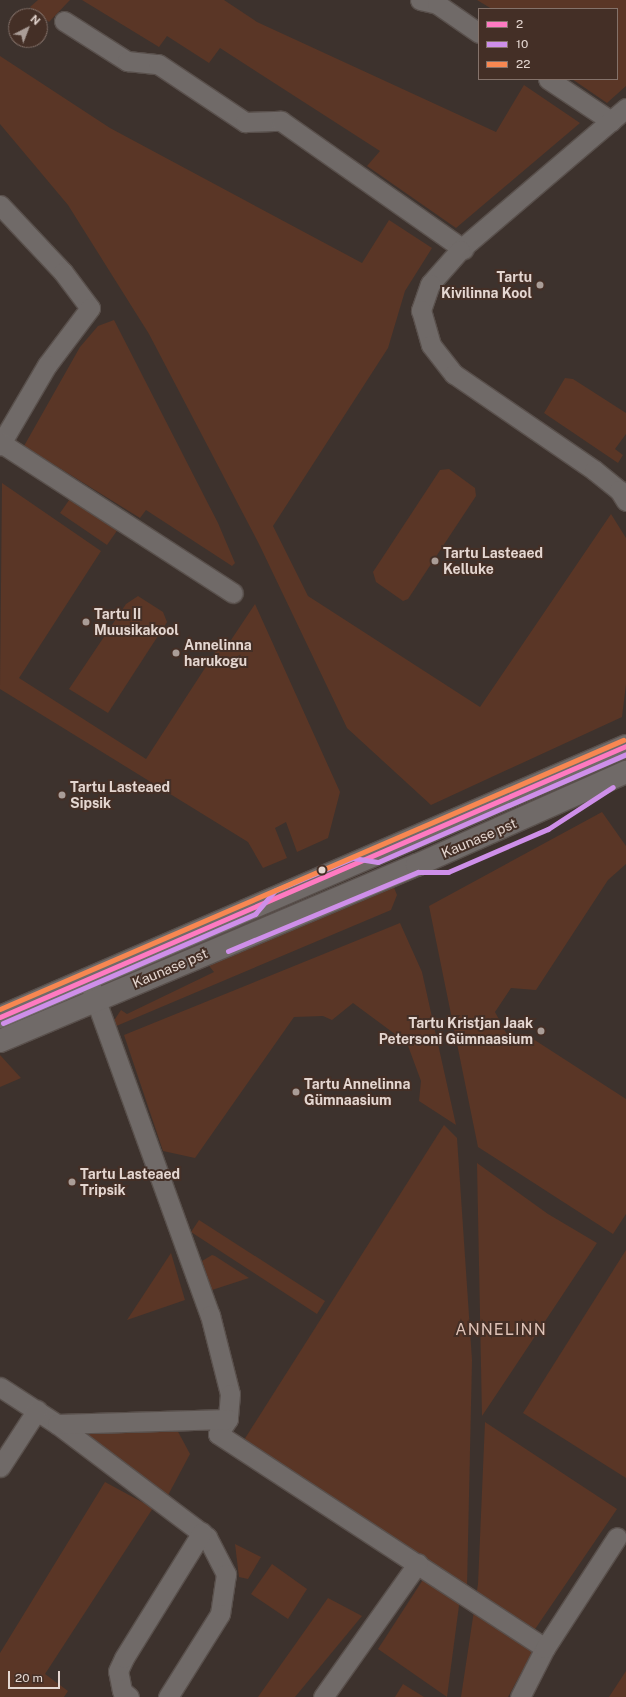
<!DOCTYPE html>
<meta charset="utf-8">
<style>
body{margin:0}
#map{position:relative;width:626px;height:1697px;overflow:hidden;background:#3d322d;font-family:"Public Sans",sans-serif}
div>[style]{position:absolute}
.green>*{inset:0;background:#5a3626}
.roads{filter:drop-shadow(1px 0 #59504c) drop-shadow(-1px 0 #59504c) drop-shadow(0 1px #59504c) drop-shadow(0 -1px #59504c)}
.minor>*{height:19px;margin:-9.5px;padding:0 9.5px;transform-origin:9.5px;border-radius:9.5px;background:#706a68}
.tertiary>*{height:22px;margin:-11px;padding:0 11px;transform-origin:11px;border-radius:11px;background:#706a68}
.bus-1>*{height:5px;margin:-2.5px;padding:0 2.5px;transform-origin:2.5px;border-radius:2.5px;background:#fe7ac1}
.bus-2>*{height:5px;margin:-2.5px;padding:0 2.5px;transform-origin:2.5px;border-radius:2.5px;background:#ce8fe9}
.bus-3>*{height:5px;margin:-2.5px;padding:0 2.5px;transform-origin:2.5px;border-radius:2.5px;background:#f88751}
.dots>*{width:11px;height:11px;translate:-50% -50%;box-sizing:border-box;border:2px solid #442f26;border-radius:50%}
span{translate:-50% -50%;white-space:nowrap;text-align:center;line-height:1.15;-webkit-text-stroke:4px #442f26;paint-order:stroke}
.poi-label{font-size:14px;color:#e4d6d0;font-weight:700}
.right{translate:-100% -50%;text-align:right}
.left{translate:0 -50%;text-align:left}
.street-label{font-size:14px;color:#e4d6d0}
.quarter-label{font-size:16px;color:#dfc3b7;letter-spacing:1px}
.legend{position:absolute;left:478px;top:8px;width:140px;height:72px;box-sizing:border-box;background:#442f26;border:1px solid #84726a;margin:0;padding:5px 7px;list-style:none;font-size:12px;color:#e4d6d0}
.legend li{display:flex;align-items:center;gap:8px;height:20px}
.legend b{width:20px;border:1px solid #84726a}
.north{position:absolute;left:8px;top:8px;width:40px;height:40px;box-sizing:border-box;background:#442f26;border:1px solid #84726a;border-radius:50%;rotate:42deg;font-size:11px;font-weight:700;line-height:16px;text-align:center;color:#e4d6d0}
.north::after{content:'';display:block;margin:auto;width:14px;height:18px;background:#aa9d97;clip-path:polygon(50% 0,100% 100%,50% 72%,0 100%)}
.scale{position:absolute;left:8px;top:1671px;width:52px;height:18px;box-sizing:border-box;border:2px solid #e4d6d0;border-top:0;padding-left:5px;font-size:12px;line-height:14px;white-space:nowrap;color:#e4d6d0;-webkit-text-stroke:3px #442f26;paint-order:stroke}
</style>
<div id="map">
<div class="green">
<i style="clip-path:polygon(38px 0,70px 0,49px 22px,30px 7px)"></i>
<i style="clip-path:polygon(82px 0,224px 0,257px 22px,496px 132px,524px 85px,580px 123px,456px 228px,367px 166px,380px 151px,220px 48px,209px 63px,167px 36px,159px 47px)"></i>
<i style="clip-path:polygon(477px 0,626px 0,626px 86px,607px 103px,572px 79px,617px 79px,617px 9px,492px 9px)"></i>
<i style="clip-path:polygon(0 56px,110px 128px,362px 263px,389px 220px,432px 248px,405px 291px,388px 348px,273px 526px,308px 596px,480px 707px,611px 514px,626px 538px,626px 684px,622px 717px,431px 805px,347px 728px,259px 544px,149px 334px,68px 205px,0 124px)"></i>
<i style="clip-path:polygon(114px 320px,218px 523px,235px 563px,232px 566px,146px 510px,140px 518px,24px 446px,80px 347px,98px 326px)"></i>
<i style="clip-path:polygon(565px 378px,573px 379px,626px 413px,626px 434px,615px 449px,623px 455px,618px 463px,544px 413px)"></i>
<i style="clip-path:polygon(449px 469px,475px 488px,476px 496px,408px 599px,403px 601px,376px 582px,373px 572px,440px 470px)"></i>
<i style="clip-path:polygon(2px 483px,101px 551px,19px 678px,146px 759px,218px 648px,227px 646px,255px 604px,340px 792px,328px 838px,297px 852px,286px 822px,275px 828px,287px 858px,263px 868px,248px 842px,0 689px)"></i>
<i style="clip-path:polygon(74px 493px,121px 525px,107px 545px,60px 513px)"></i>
<i style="clip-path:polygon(138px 596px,163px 612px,167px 622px,108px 713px,69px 689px,126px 604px)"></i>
<i style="clip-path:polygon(602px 812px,626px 846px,626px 864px,608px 880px,536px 990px,511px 988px,495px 1012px,509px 1038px,530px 1037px,626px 1099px,626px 1214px,613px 1234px,478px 1147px,429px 906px)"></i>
<i style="clip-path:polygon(393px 885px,397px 895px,391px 910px,114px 1027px,113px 1022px,121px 1010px,127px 1014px,214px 972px,206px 962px)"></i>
<i style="clip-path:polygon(400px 923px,422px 972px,456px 1125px,419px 1101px,421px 1081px,407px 1043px,353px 1003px,332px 1020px,323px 1016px,294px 1017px,195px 1158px,163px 1151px,124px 1035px)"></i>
<i style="clip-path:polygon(0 1055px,21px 1078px,0 1087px)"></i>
<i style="clip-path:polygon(444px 1125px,457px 1138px,472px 1360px,467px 1587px,244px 1440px)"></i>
<i style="clip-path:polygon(477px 1163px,548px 1214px,597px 1243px,482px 1416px)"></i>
<i style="clip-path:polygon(199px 1220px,325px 1301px,317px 1314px,191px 1232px)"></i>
<i style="clip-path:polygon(626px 1250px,626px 1478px,523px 1413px)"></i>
<i style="clip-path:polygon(171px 1253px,185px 1300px,127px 1320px)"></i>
<i style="clip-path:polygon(212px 1255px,215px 1256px,249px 1278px,212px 1290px,202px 1261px)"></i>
<i style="clip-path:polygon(485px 1422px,617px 1509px,531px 1635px,532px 1653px,508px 1697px,461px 1697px,478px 1584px)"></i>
<i style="clip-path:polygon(86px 1425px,175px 1426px,190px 1454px,166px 1499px,91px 1441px)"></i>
<i style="clip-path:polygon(105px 1482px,153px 1508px,45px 1674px,68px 1691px,64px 1697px,0 1697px,0 1653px)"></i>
<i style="clip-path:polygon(235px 1544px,261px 1557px,248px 1579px,239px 1577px)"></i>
<i style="clip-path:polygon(272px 1564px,307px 1589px,288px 1619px,251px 1594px)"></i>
<i style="clip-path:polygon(424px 1578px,460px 1598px,447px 1697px,378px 1649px)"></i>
<i style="clip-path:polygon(328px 1598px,362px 1616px,295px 1697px,258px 1697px)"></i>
<i style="clip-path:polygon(626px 1671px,626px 1697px,609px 1697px)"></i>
<i style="clip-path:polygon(403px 1684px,424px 1697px,395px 1697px)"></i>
</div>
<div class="roads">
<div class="minor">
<i style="left:420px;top:0;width:17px;rotate:13deg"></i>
<i style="left:437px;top:4px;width:51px;rotate:34.6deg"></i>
<i style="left:64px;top:21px;width:75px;rotate:32.4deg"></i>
<i style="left:127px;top:61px;width:31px;rotate:6deg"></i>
<i style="left:158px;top:64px;width:105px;rotate:33.7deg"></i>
<i style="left:245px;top:122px;width:36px;rotate:-2deg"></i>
<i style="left:281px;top:121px;width:223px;rotate:35.1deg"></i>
<i style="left:548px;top:79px;width:76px;rotate:33.7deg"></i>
<i style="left:626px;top:108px;width:218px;rotate:139.5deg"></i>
<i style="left:460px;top:250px;width:45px;rotate:131.4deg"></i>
<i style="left:430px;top:284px;width:28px;rotate:109deg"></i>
<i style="left:421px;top:310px;width:36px;rotate:74deg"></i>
<i style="left:431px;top:345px;width:37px;rotate:52deg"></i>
<i style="left:454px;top:374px;width:170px;rotate:34.4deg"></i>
<i style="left:594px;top:470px;width:32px;rotate:39deg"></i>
<i style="left:619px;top:490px;width:13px;rotate:58deg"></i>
<i style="left:0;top:205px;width:92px;rotate:46.8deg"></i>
<i style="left:63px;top:272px;width:45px;rotate:53.1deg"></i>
<i style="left:90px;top:308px;width:71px;rotate:127deg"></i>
<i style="left:47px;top:365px;width:93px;rotate:120.4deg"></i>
<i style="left:1px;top:443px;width:276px;rotate:32.9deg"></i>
<i style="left:91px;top:987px;width:349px;rotate:70.1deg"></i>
<i style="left:210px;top:1315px;width:81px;rotate:75.8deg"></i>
<i style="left:230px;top:1394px;width:25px;rotate:95deg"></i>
<i style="left:228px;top:1419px;width:18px;rotate:124deg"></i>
<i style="left:218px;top:1434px;width:391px;rotate:33.2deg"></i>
<i style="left:545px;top:1648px;width:55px;rotate:117deg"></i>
<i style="left:0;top:1387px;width:68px;rotate:33deg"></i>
<i style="left:57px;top:1424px;width:188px;rotate:37deg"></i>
<i style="left:207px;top:1537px;width:42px;rotate:62.8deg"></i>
<i style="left:226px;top:1574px;width:40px;rotate:98.5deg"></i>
<i style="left:220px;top:1614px;width:98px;rotate:122.1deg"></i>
<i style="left:57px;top:1424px;width:171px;rotate:-1.7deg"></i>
<i style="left:0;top:1467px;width:68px;rotate:-57deg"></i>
<i style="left:545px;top:1648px;width:132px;rotate:-57deg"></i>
<i style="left:129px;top:1697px;width:9px;rotate:-139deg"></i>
<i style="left:122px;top:1691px;width:20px;rotate:-101deg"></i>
<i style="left:118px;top:1671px;width:14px;rotate:-65deg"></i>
<i style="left:124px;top:1658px;width:148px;rotate:-58.2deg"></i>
<i style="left:323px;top:1697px;width:164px;rotate:-54.7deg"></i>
</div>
<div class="tertiary">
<i style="left:0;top:1017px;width:682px;rotate:-23.41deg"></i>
<i style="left:0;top:1041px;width:453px;rotate:-22.9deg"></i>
<i style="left:417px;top:865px;width:229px;rotate:-24deg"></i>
</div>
</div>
<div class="bus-1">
<i style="left:0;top:1017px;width:682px;rotate:-23.41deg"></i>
</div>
<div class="bus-2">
<i style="left:228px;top:951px;width:206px;rotate:-22.6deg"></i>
<i style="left:418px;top:872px;width:30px"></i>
<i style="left:448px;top:872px;width:109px;rotate:-23.3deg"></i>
<i style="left:548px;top:829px;width:77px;rotate:-32.9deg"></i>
<i style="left:3px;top:1023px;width:275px;rotate:-23.4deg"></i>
<i style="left:255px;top:914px;width:30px;rotate:-50deg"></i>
<i style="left:274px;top:891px;width:86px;rotate:-22.7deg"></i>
<i style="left:353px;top:858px;width:25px;rotate:9deg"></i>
<i style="left:378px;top:862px;width:270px;rotate:-23.5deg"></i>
</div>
<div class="bus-3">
<i style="left:0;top:1009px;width:679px;rotate:-23.35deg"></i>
</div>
<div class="dots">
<i style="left:540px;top:285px;background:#aa9d97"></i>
<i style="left:435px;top:561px;background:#aa9d97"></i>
<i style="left:86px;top:622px;background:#aa9d97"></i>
<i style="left:176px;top:653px;background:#aa9d97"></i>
<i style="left:62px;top:795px;background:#aa9d97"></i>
<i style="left:322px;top:870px;background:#e4d6d0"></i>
<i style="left:541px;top:1031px;background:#aa9d97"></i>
<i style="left:296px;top:1092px;background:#aa9d97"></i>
<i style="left:72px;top:1182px;background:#aa9d97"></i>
</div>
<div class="poi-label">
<span class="right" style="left:532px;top:285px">Tartu<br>Kivilinna Kool</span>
<span class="left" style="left:443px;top:561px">Tartu Lasteaed<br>Kelluke</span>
<span class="left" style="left:94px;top:622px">Tartu II<br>Muusikakool</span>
<span class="left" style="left:184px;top:653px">Annelinna<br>harukogu</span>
<span class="left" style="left:70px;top:795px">Tartu Lasteaed<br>Sipsik</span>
<span class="right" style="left:533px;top:1031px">Tartu Kristjan Jaak<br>Petersoni Gümnaasium</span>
<span class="left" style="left:304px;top:1092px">Tartu Annelinna<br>Gümnaasium</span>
<span class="left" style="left:80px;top:1182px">Tartu Lasteaed<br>Tripsik</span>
</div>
<div class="street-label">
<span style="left:479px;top:838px;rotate:-23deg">Kaunase pst</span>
<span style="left:170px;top:968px;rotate:-23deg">Kaunase pst</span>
</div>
<div class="quarter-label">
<span style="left:501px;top:1330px">ANNELINN</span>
</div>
<ul class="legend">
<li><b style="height:5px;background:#fe7ac1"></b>2</li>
<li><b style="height:5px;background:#ce8fe9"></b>10</li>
<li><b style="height:5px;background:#f88751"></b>22</li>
</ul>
<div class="north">N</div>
<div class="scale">20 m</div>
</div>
